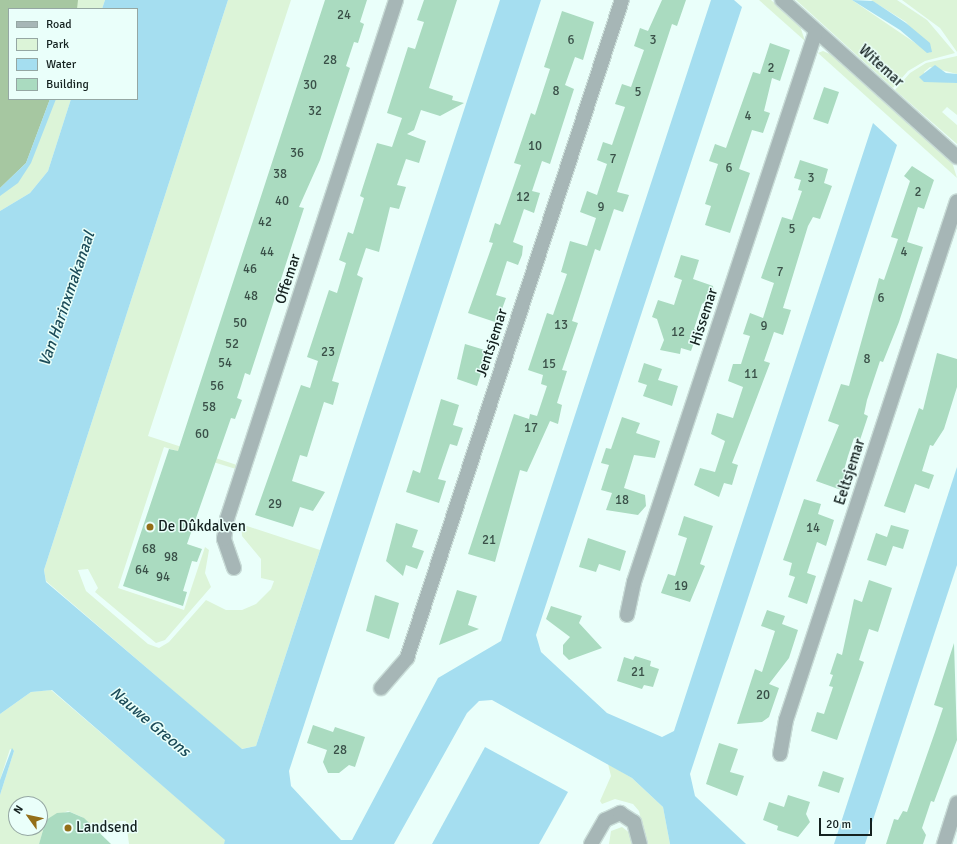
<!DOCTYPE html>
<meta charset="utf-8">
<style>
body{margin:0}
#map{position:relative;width:957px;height:844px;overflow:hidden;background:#eafffa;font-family:Signika,sans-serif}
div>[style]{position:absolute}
.green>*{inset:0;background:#dcf4d8}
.forest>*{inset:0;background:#a6c7a1}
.water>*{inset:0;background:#a5def0}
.building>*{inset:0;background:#aadbc0}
.roads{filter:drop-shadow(1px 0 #c8dcd7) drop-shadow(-1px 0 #c8dcd7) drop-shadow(0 1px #c8dcd7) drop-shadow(0 -1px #c8dcd7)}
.minor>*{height:14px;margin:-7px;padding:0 7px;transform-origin:7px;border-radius:7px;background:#a6b6b6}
.dots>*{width:11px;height:11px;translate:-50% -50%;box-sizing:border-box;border:2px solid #eafffa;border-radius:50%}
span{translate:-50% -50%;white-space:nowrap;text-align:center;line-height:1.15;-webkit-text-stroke:3px #eafffa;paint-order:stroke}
.number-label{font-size:13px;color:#3a5048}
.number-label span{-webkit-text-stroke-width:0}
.street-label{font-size:15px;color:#152220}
.poi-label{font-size:15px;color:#152220}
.left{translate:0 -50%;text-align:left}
.water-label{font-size:16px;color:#1c4c59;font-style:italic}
.legend{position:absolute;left:8px;top:8px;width:130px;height:92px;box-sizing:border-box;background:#eafffa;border:1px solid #95a7a3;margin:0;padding:5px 7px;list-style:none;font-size:12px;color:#152220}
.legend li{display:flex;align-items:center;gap:8px;height:20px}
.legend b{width:20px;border:1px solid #95a7a3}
.north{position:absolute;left:8px;top:796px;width:40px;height:40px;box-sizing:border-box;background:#eafffa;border:1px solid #95a7a3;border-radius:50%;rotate:303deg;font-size:11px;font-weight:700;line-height:16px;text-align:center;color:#152220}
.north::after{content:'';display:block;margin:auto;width:14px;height:18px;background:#946f18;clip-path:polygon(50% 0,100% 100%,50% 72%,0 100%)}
.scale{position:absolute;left:819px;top:818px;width:53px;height:18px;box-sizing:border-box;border:2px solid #152220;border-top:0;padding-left:5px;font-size:12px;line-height:14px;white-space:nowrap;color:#152220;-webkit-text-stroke:3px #eafffa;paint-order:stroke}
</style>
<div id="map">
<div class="green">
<i style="clip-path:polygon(0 0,105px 0,102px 9px,9px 9px,9px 99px,71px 99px,48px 171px,30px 193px,0 211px)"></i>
<i style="clip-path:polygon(228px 0,291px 0,148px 436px,237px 465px,236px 469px,164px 447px,118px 588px,184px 610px,205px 547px,209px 550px,205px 573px,211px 587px,165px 640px,156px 643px,95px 592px,98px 588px,88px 569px,78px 570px,86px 591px,148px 644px,159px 648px,169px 642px,206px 600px,226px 610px,242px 610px,256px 604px,271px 589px,274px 581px,261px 578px,261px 559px,242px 536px,241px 524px,320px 550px,256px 746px,241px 749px,46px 581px,44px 570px)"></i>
<i style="clip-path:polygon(759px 0,771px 0,800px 26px,805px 41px)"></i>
<i style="clip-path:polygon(796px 0,852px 0,930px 53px,906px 22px,871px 0,897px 0,927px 20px,955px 53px,925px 61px,908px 71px,893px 88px)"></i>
<i style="clip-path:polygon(902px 0,957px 0,957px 52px,940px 28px)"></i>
<i style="clip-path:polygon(823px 51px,832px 55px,952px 162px,957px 178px,818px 53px)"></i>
<i style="clip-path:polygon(957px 56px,957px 74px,930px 67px,924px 72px,928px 80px,957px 83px,957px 115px,947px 107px,942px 112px,957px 125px,957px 144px,895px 90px,910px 73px,926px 63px)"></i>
<i style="clip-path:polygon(evenodd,51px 690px,226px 840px,224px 844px,129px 844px,126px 821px,117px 821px,113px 833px,103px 830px,101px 835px,82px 817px,68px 811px,46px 820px,39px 844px,0 844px,0 795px,14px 751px,10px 749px,0 780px,0 714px,31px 692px,51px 690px,16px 804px,40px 804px,40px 828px,16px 828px,16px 804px)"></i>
<i style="clip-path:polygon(608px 764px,632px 778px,663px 807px,670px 844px,647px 844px,639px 811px,633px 804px,615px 799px,602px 804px,600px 801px,611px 776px)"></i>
<i style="clip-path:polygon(622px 827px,631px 834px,633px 844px,609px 844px,611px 831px)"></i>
</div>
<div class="forest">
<i style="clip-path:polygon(0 0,78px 0,77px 9px,9px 9px,9px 99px,50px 99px,26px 163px,0 188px)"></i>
</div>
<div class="water">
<i style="clip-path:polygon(105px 0,228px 0,44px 570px,46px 582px,242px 749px,256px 746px,500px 0,541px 0,289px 771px,291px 786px,341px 840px,352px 840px,438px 678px,501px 641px,711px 0,734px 0,742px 7px,536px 635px,541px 652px,607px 713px,662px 737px,674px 731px,873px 123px,897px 145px,690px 774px,695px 796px,746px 844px,670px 844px,663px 807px,632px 778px,492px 700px,479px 701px,467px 713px,394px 844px,224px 844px,225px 840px,52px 690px,31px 692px,0 714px,0 211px,30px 193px,48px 171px,71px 99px,137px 99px,137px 9px,102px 9px)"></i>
<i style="clip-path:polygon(852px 0,873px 1px,906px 23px,930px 43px,932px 52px,927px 53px,900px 30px)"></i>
<i style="clip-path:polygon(935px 65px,946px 73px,957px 74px,957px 83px,924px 82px,919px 77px)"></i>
<i style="clip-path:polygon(50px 99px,56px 99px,31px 163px,18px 183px,0 196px,0 188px,26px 163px)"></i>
<i style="clip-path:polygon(957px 467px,957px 565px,865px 844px,834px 844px)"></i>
<i style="clip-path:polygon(485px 747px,568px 792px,539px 844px,432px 844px)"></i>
<i style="clip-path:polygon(12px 748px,14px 751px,0 795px,0 780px)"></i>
</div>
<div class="building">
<i style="clip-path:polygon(325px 0,367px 0,360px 22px,364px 24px,358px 43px,354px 42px,346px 66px,350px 68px,320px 160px,299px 207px,304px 208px,250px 375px,245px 373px,241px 386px,237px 398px,242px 400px,235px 419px,231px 418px,187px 544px,202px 549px,197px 562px,192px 561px,183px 591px,187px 592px,183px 606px,123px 586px,169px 449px,178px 451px)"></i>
<i style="clip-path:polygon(424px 0,457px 0,429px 88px,453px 96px,452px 100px,464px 103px,440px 116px,421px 110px,414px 130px,407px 134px,426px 141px,419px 163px,406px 159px,397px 185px,406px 187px,399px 209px,390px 207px,379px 252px,366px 248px,357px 275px,363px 278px,332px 381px,339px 383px,333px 405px,324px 402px,307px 457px,300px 455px,292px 481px,325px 492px,313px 511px,300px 507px,293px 527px,255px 515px,301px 385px,310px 388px,318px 361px,307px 357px,329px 290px,337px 293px,346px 263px,339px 260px,348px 232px,353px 234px,364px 198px,360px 196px,377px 143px,392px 147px,402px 118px,387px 113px,408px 47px,415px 49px,424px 22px,417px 20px)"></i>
<i style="clip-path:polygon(662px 0,686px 0,677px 26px,672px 24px,617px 192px,629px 195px,623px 212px,614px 209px,600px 251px,595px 249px,572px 321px,578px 323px,562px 370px,567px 371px,557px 403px,562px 405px,558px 424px,550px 421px,527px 472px,520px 470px,495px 562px,468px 554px,514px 414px,529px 419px,530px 414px,537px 416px,547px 386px,541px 384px,543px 375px,528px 370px,547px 313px,553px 315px,567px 274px,561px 272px,570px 241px,587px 246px,596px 218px,580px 212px,587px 191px,597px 195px,607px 164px,597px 160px,603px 142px,612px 145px,625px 107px,615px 104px,622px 84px,631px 87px,644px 50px,634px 46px,640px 28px,648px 31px)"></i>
<i style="clip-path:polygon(562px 11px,594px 22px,583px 60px,575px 57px,565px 85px,574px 89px,550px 164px,542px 161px,532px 191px,540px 193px,534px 213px,524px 209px,513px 242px,523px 246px,522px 255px,518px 265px,507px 261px,496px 295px,506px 298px,498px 320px,495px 322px,468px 313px,493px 243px,489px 242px,495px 223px,500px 225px,521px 165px,514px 163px,531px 113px,535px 115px,550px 69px,544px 67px)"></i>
<i style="clip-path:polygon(770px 43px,790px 50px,780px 81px,772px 78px,764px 111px,770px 113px,763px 133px,752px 130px,739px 169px,750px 173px,730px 233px,705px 225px,711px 206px,705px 204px,718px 164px,709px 161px,715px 144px,726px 148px,753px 72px,760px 74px)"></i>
<i style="clip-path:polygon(824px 87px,839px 92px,828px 124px,813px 119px)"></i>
<i style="clip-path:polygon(800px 160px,828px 169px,824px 183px,832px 186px,820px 219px,813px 217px,808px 226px,783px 308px,791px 310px,783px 335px,774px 332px,764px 361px,770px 363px,732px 463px,738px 465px,732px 485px,724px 483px,719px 497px,694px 485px,700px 468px,715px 472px,725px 441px,711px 434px,717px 413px,733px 418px,743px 387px,728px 381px,733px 364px,741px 364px,750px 336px,743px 334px,750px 313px,763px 318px,774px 283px,761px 278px,782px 217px,792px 220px,802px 191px,798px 190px,801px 180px,794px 178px)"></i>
<i style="clip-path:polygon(912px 166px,934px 180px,924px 209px,918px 207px,907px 242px,923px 247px,899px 322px,883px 362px,880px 361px,867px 400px,864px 414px,868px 416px,860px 440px,854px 438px,848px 456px,844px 470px,850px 472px,844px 491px,816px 481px,839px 425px,828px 421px,841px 384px,849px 386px,879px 278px,884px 280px,898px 239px,891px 237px,910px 181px,904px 176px)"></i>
<i style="clip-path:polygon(681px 255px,699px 260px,693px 279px,713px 286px,714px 296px,702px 304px,694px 329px,698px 331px,691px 351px,681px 348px,680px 354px,660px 350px,664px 340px,657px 319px,652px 317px,658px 300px,674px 305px,682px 280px,674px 277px)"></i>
<i style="clip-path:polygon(465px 344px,488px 351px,477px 386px,457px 379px)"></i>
<i style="clip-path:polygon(937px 353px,957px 359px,957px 387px,944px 429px,933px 446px,930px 445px,922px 471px,934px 475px,929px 489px,915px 484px,905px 513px,884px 506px,919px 408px,923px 410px)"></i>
<i style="clip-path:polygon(644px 363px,662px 369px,658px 380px,678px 386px,672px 406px,643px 396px,647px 385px,638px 382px)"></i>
<i style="clip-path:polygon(441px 399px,459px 405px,453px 425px,463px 428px,457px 446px,450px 444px,438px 479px,446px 481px,439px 503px,406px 492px,413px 470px,420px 473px)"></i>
<i style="clip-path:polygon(622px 417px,640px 423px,636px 433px,660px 441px,655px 458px,634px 455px,624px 488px,645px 495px,646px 506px,638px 515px,606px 510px,612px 493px,601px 490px,609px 465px,601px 463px,606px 448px,611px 449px)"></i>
<i style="clip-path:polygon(804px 499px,821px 504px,818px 514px,834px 520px,826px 546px,817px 542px,807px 573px,816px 576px,807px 604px,788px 597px,795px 577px,789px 575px,792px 563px,783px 560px)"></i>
<i style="clip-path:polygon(684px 516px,713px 526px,700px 564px,705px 566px,690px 602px,661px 593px,668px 574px,675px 576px,687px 538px,678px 535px)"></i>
<i style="clip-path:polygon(396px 523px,418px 530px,412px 547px,424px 551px,417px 569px,406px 565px,403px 576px,386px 561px)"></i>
<i style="clip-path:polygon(891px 525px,909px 530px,903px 549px,893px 546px,886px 566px,867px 560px,876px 533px,887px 537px)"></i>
<i style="clip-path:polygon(588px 538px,626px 551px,620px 571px,599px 564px,596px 572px,579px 567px)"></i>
<i style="clip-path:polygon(869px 580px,892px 588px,878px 632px,869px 629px,859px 660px,864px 662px,837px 740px,811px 731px,817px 712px,824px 714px,833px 687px,829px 686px,833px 675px,830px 674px,837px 653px,842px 655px,854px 599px,862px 602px)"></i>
<i style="clip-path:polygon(457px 590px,477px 596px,468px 625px,479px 629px,439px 645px)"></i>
<i style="clip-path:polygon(375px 595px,399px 603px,389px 639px,366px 631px)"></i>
<i style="clip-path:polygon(551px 606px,582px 616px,579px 623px,602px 648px,569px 660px,563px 654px,563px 645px,570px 637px,546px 619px)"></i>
<i style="clip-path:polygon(767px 610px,785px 616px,782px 624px,798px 630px,789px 658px,769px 684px,779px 688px,769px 717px,762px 722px,737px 724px,755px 669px,762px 672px,775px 631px,761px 626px)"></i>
<i style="clip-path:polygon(954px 643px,957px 740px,934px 802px,931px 801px,922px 828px,926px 835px,923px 844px,886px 844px,894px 819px,898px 820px,903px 811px,907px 812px,935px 732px,943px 708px,934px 705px)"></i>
<i style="clip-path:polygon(635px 656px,651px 661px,650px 666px,659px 669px,653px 687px,644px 685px,642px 689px,617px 681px,624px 657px,633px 660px)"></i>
<i style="clip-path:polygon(313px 725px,333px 732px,335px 727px,365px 737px,355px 767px,349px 765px,339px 773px,328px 773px,323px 762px,327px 750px,307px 743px)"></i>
<i style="clip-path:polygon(719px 743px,738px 749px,730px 772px,744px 776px,737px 796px,706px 784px)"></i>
<i style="clip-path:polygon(823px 771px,844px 778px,839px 793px,818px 786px)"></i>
<i style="clip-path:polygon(788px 795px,810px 802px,806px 814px,810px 822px,798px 837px,777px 830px,778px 826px,763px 820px,769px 802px,784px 807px)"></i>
<i style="clip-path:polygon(70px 812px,84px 818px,111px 844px,39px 844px,46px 820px,57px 813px)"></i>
</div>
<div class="roads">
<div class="minor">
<i style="left:782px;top:0;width:235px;rotate:41.9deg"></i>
<i style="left:234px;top:568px;width:31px;rotate:-109deg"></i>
<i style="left:224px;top:539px;width:20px;rotate:-81deg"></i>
<i style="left:227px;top:519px;width:546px;rotate:-71.96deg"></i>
<i style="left:627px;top:615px;width:34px;rotate:-78deg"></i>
<i style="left:634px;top:582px;width:580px;rotate:-71.72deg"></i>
<i style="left:381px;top:688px;width:40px;rotate:-49deg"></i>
<i style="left:407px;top:658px;width:692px;rotate:-71.91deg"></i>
<i style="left:780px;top:754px;width:35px;rotate:-80deg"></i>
<i style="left:786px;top:720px;width:546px;rotate:-71.76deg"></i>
<i style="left:591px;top:844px;width:28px;rotate:-60deg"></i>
<i style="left:605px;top:820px;width:17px;rotate:-25deg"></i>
<i style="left:620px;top:813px;width:17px;rotate:33deg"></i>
<i style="left:634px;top:822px;width:23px;rotate:75deg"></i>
<i style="left:944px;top:844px;width:43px;rotate:-72.4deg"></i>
</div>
</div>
<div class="dots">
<i style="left:150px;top:527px;background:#946f18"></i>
<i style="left:68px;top:828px;background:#946f18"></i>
</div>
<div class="number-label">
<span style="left:344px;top:15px">24</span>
<span style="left:571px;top:40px">6</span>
<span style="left:653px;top:40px">3</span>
<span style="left:330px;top:60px">28</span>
<span style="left:771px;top:68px">2</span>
<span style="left:310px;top:85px">30</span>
<span style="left:556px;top:91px">8</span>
<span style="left:638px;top:92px">5</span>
<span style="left:315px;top:111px">32</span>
<span style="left:748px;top:116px">4</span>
<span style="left:535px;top:146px">10</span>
<span style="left:297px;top:153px">36</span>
<span style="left:613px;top:159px">7</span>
<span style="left:729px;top:168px">6</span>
<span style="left:280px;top:174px">38</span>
<span style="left:811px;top:178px">3</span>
<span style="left:918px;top:192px">2</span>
<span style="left:523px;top:197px">12</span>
<span style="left:282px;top:201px">40</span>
<span style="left:601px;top:207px">9</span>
<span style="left:265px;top:222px">42</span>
<span style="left:792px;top:229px">5</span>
<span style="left:267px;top:252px">44</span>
<span style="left:904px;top:252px">4</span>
<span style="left:250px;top:269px">46</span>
<span style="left:780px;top:272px">7</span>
<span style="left:251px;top:296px">48</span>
<span style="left:881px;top:298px">6</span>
<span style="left:240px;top:323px">50</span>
<span style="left:561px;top:325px">13</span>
<span style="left:764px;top:326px">9</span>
<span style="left:678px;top:332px">12</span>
<span style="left:232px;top:344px">52</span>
<span style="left:328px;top:352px">23</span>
<span style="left:867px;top:359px">8</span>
<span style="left:225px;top:363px">54</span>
<span style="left:549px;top:364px">15</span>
<span style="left:751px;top:374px">11</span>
<span style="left:217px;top:386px">56</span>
<span style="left:209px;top:407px">58</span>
<span style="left:531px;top:428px">17</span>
<span style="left:202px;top:434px">60</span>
<span style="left:622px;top:500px">18</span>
<span style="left:275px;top:504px">29</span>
<span style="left:813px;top:528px">14</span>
<span style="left:489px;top:540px">21</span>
<span style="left:149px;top:549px">68</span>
<span style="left:171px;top:557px">98</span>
<span style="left:142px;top:570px">64</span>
<span style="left:163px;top:577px">94</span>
<span style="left:681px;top:586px">19</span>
<span style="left:638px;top:672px">21</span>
<span style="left:763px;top:695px">20</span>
<span style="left:340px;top:750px">28</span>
</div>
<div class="street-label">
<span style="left:881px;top:66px;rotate:42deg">Witemar</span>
<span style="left:288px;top:279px;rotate:-72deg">Offemar</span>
<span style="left:704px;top:317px;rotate:-72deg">Hissemar</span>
<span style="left:492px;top:343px;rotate:-72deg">Jentsjemar</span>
<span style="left:850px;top:472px;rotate:-72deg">Eeltsjemar</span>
</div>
<div class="poi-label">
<span class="left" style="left:158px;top:527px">De Dûkdalven</span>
<span class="left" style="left:76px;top:828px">Landsend</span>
</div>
<div class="water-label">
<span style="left:67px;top:299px;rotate:-71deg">Van Harinxmakanaal</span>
<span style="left:150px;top:722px;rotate:40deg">Nauwe Greons</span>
</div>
<ul class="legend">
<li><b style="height:5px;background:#a6b6b6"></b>Road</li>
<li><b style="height:11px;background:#dcf4d8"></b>Park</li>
<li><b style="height:11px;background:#a5def0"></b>Water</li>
<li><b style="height:11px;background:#aadbc0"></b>Building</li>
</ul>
<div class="north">N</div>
<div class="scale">20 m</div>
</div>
